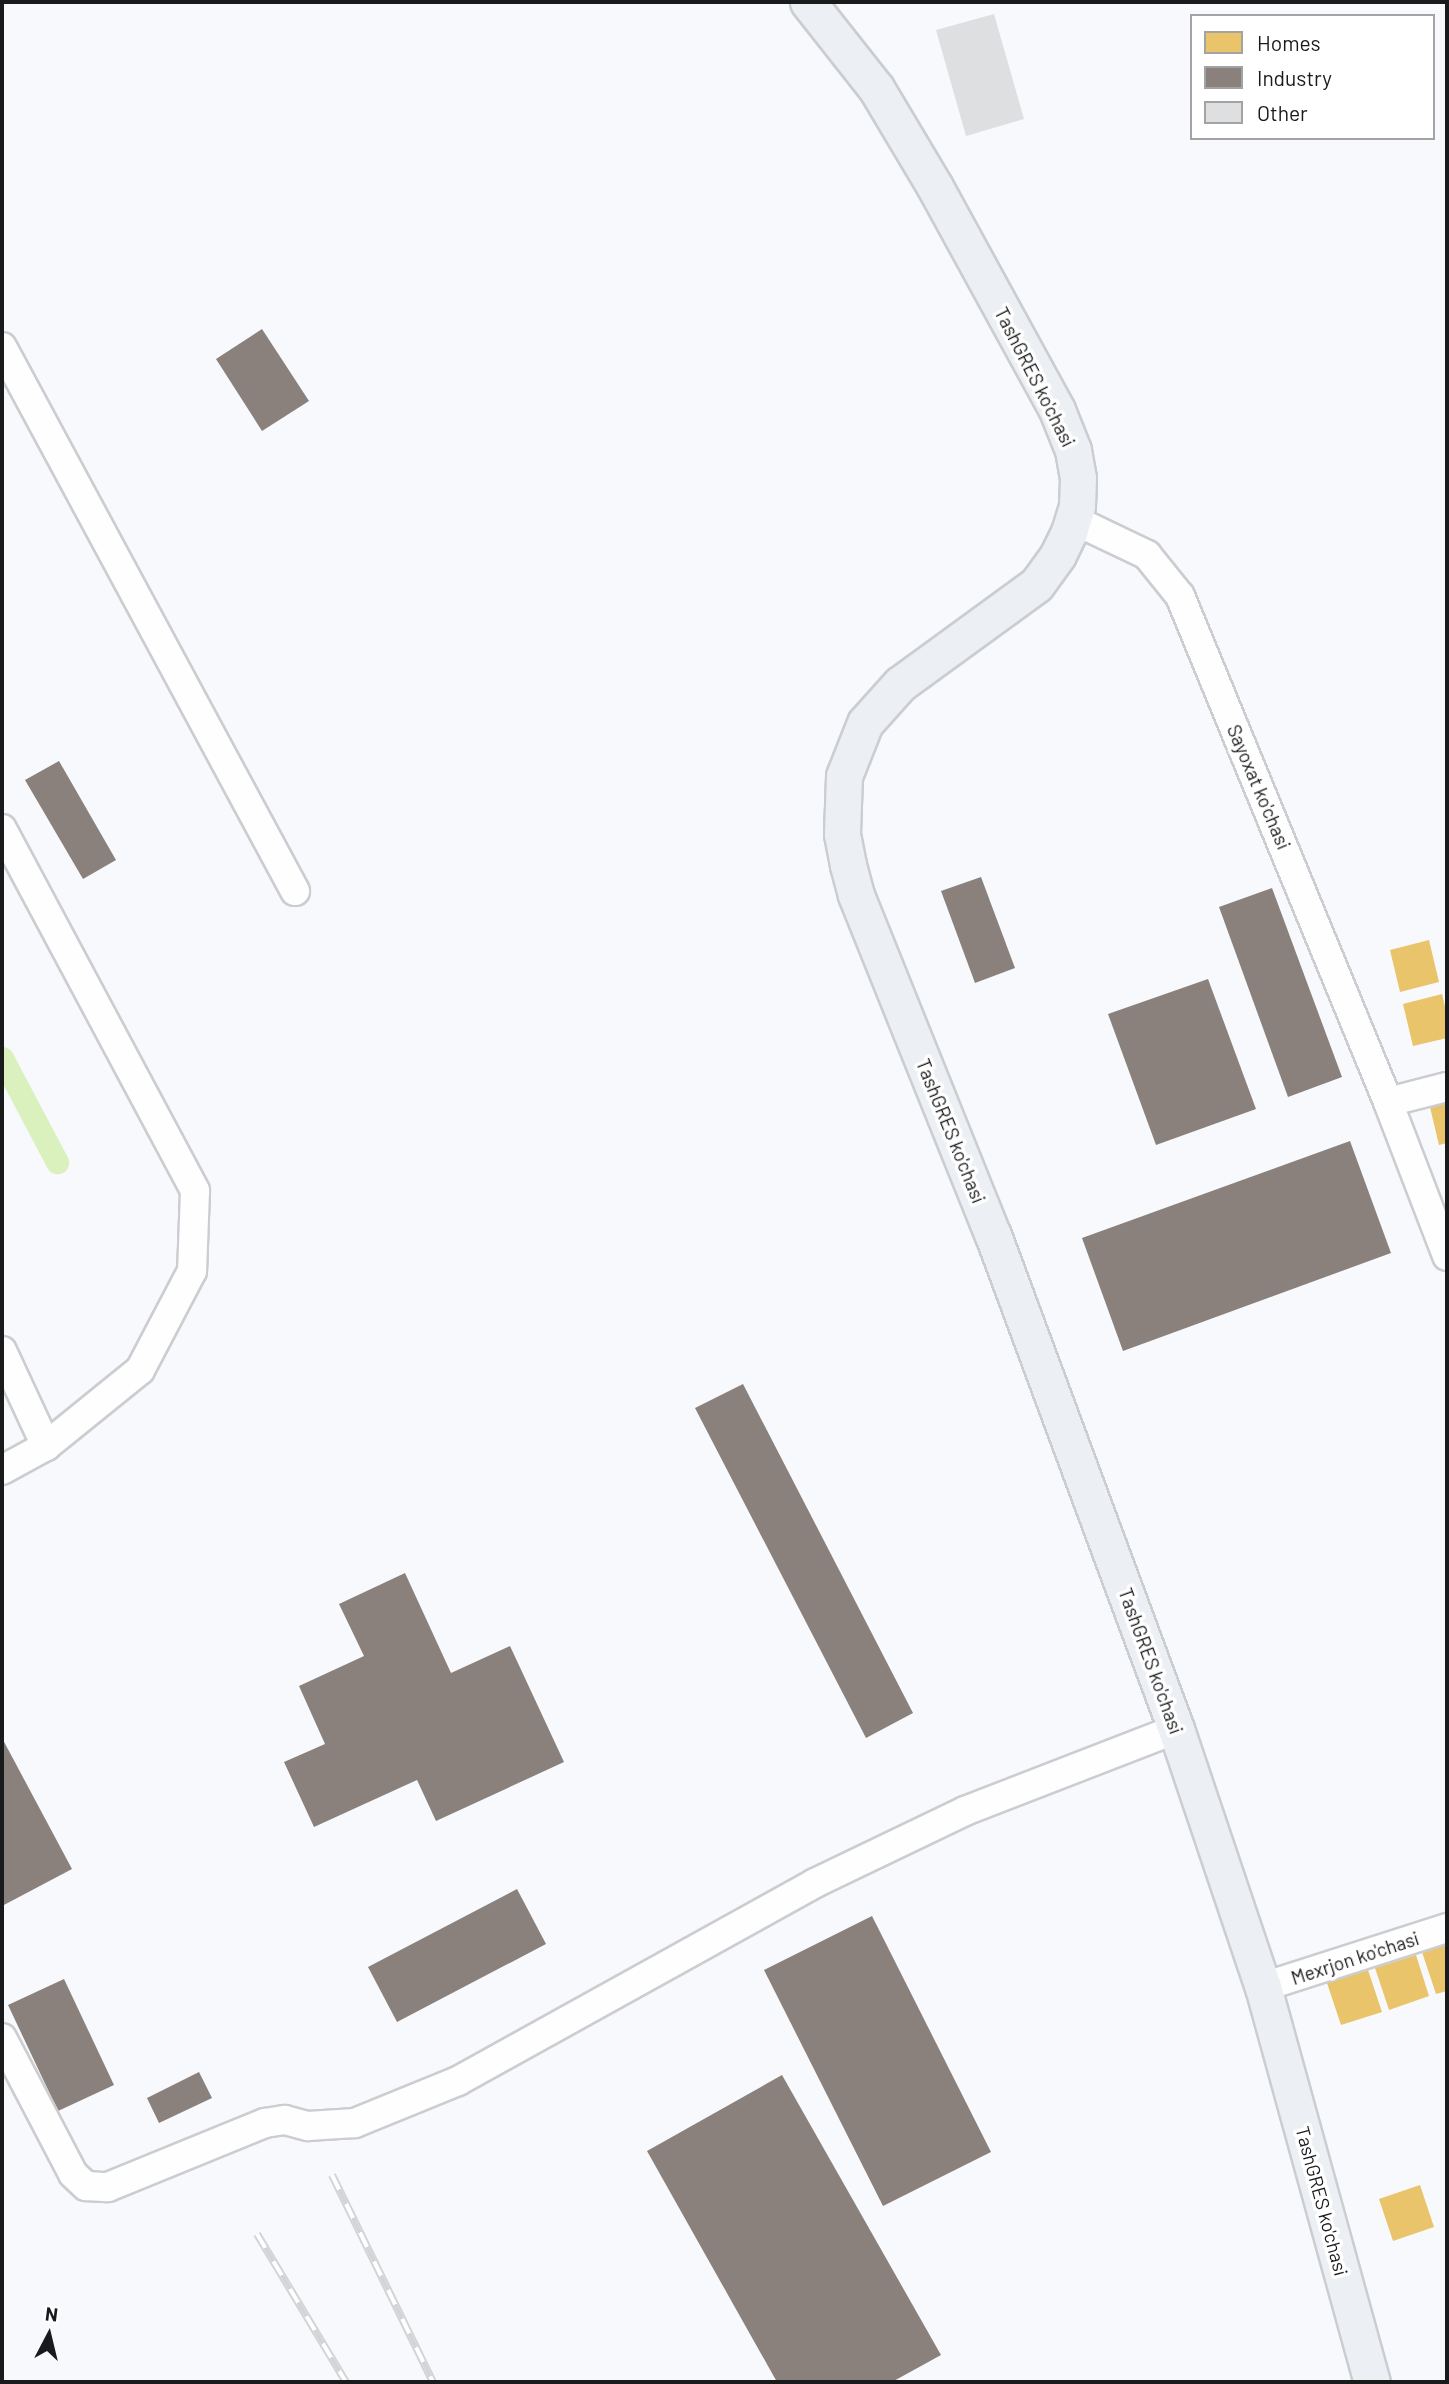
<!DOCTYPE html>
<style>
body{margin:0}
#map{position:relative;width:1449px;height:2384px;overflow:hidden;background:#f7f9fc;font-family:Barlow,sans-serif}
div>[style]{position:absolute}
.homes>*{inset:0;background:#e9c46a}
.industry>*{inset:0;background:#8a817c}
.canal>*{height:23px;margin:-11.5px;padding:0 11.5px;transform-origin:11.5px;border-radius:11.5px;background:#daf1be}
.building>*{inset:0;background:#dddfe1}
.roads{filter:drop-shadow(2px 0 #cccdd0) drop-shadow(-2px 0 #cccdd0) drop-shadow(0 2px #cccdd0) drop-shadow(0 -2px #cccdd0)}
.minor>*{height:28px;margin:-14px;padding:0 14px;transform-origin:14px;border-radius:14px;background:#fefeff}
.major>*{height:35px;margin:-17.5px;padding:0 17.5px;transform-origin:17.5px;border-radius:17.5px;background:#eceff4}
.rail>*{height:8px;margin-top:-4px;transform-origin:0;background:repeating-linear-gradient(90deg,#fff 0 16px,#d3d4d5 0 32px);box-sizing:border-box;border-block:2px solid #d3d4d5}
span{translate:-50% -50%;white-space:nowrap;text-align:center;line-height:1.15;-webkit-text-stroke:7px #fff;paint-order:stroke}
.street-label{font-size:19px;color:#191a1c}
.frame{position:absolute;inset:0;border:4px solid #191a1c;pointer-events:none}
.legend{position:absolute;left:1190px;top:14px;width:245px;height:126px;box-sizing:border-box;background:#fff;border:2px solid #a3a3a4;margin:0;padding:9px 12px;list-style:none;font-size:21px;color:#191a1c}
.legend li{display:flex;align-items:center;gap:14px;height:35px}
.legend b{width:35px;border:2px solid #a3a3a4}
.north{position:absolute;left:14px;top:2300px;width:70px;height:70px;-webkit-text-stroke:5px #fff;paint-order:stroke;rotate:7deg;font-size:19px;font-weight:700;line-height:28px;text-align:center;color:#191a1c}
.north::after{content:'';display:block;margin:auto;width:24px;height:32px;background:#191a1c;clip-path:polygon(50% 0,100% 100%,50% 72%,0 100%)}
</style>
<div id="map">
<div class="homes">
<i style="clip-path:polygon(1429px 940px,1439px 982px,1400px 992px,1390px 950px)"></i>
<i style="clip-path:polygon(1442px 994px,1447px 1015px,1447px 1038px,1413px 1046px,1403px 1004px)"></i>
<i style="clip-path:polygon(1447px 1099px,1447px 1143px,1439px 1145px,1429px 1103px)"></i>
<i style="clip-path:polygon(1447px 1944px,1447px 1991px,1436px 1994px,1422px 1952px)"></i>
<i style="clip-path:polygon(1416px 1955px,1429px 1996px,1389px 2010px,1375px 1968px)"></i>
<i style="clip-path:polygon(1368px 1970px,1382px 2012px,1341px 2025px,1327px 1983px)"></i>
<i style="clip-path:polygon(1420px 2185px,1434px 2227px,1393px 2241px,1379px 2199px)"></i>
</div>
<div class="industry">
<i style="clip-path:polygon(262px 329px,309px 401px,262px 431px,216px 359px)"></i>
<i style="clip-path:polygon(59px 761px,116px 860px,83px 879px,25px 780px)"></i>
<i style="clip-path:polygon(981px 877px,1015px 968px,975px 983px,941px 891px)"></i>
<i style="clip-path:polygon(1272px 888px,1342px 1077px,1288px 1097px,1219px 907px)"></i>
<i style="clip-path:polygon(1208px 979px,1256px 1109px,1156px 1145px,1108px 1014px)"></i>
<i style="clip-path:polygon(1350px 1141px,1391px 1253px,1123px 1351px,1082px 1238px)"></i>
<i style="clip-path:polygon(743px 1384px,913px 1713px,866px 1738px,695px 1408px)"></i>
<i style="clip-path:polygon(405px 1573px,451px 1673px,510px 1646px,564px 1762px,436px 1821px,417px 1780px,314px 1827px,284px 1762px,325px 1744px,299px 1686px,364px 1656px,339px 1604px)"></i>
<i style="clip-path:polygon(2px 1738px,72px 1869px,2px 1906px)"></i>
<i style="clip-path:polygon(517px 1889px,546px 1944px,397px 2022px,368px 1967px)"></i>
<i style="clip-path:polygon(872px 1916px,991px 2152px,883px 2206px,764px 1970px)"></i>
<i style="clip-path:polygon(64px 1979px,114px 2085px,58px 2111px,8px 2005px)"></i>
<i style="clip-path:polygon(199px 2072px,212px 2098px,159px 2123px,147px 2098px)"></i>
<i style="clip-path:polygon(782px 2075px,941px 2355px,892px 2382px,777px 2382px,647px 2151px)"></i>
</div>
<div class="canal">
<i style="left:2px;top:1058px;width:118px;rotate:62.1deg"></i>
</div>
<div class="building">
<i style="clip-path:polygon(994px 14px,1024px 119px,966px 136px,936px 30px)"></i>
</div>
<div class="roads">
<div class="minor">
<i style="left:2px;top:347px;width:618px;rotate:61.69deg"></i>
<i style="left:1074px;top:520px;width:81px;rotate:25.6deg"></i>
<i style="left:1147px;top:555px;width:53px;rotate:51.2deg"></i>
<i style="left:1180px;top:596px;width:547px;rotate:67.65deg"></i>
<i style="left:1388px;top:1102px;width:165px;rotate:69deg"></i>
<i style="left:2px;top:829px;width:410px;rotate:61.9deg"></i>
<i style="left:195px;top:1191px;width:80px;rotate:92.1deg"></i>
<i style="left:192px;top:1271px;width:112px;rotate:117.7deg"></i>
<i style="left:140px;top:1370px;width:121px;rotate:141deg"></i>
<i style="left:46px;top:1446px;width:50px;rotate:151.4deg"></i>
<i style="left:1388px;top:1102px;width:61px;rotate:-14.3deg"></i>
<i style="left:2px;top:1351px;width:105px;rotate:65.1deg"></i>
<i style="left:1263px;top:1987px;width:193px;rotate:-17.8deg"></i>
<i style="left:2px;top:2038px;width:153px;rotate:62.4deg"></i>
<i style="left:73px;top:2174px;width:18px;rotate:43deg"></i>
<i style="left:86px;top:2186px;width:22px;rotate:3deg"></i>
<i style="left:108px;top:2187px;width:170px;rotate:-22.2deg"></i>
<i style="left:265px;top:2123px;width:20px;rotate:-9deg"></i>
<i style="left:285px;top:2120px;width:24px;rotate:15deg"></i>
<i style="left:308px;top:2126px;width:47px;rotate:-3.7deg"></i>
<i style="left:355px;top:2123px;width:111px;rotate:-22.2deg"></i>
<i style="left:458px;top:2081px;width:408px;rotate:-29deg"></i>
<i style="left:815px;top:1883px;width:166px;rotate:-25.6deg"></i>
<i style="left:965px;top:1811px;width:226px;rotate:-21.2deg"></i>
</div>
<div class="major">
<i style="left:808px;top:2px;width:110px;rotate:51.7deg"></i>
<i style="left:876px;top:88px;width:115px;rotate:59.2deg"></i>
<i style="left:935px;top:187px;width:254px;rotate:61.3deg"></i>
<i style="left:1057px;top:410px;width:43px;rotate:68.2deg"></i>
<i style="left:1073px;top:450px;width:28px;rotate:80deg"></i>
<i style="left:1078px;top:478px;width:28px;rotate:92deg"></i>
<i style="left:1077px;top:506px;width:27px;rotate:107deg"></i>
<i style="left:1069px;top:532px;width:25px;rotate:116deg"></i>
<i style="left:1058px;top:555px;width:37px;rotate:126deg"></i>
<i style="left:1036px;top:585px;width:168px;rotate:143.9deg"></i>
<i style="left:900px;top:684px;width:52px;rotate:131.9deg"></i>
<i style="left:865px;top:723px;width:57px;rotate:111.6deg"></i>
<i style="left:844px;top:776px;width:58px;rotate:92deg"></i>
<i style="left:842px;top:834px;width:32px;rotate:79deg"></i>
<i style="left:848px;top:865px;width:31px;rotate:75deg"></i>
<i style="left:856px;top:895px;width:367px;rotate:68.1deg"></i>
<i style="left:993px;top:1235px;width:527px;rotate:69.67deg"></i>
<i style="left:1176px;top:1729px;width:272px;rotate:71.4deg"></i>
<i style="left:1263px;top:1987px;width:410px;rotate:74.6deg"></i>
</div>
</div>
<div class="rail">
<i style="left:332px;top:2175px;width:230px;rotate:64deg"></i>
<i style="left:257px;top:2234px;width:173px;rotate:59deg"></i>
</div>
<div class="street-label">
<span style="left:1035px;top:377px;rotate:63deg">TashGRES ko'chasi</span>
<span style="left:1259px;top:787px;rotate:67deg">Sayoxat ko'chasi</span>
<span style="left:951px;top:1131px;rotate:68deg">TashGRES ko'chasi</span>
<span style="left:1151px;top:1661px;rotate:70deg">TashGRES ko'chasi</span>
<span style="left:1355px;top:1958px;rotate:-18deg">Mexrjon ko'chasi</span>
<span style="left:1322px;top:2201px;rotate:75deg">TashGRES ko'chasi</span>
</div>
<div class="frame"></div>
<ul class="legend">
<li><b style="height:19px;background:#e9c46a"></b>Homes</li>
<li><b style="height:19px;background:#8a817c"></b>Industry</li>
<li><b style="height:19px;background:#dddfe1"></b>Other</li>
</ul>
<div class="north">N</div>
</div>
